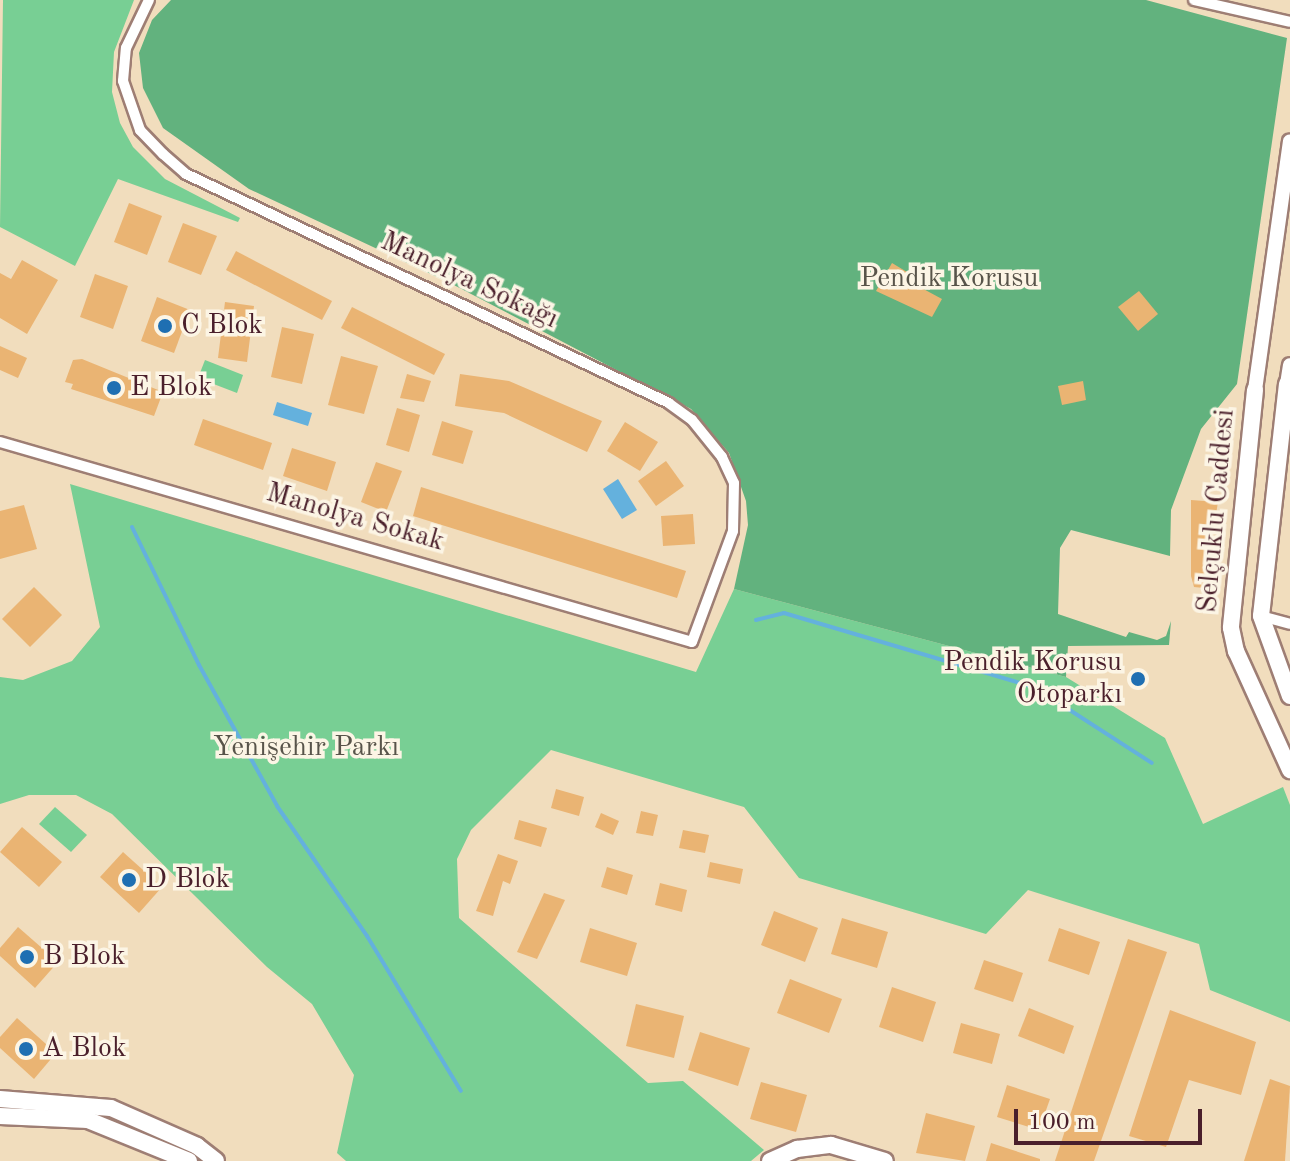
<!DOCTYPE html>
<meta charset="utf-8">
<style>
body{margin:0}
#map{position:relative;width:1290px;height:1161px;overflow:hidden;background:#f1ddbd;font-family:"Old Standard TT",serif}
div>[style]{position:absolute}
.green>*{inset:0;background:#78cf94}
.forest>*{inset:0;background:#62b27e}
.water>*{inset:0;background:#64b1dd}
.stream>*{height:4px;margin:-2px;padding:0 2px;transform-origin:2px;border-radius:2px;background:#64b1dd}
.building>*{inset:0;background:#eab473}
.roads{filter:drop-shadow(2px 0 #9e7e74) drop-shadow(-2px 0 #9e7e74) drop-shadow(0 2px #9e7e74) drop-shadow(0 -2px #9e7e74)}
.street>*{height:10px;margin:-5px;padding:0 5px;transform-origin:5px;border-radius:5px;background:#fff}
.secondary>*{height:14px;margin:-7px;padding:0 7px;transform-origin:7px;border-radius:7px;background:#fff}
.primary>*{height:16px;margin:-8px;padding:0 8px;transform-origin:8px;border-radius:8px;background:#fff}
.dots>*{width:22px;height:22px;translate:-50% -50%;box-sizing:border-box;border:4px solid #fcf5e5;border-radius:50%}
span{translate:-50% -50%;white-space:nowrap;text-align:center;line-height:1.15;-webkit-text-stroke:7px #fcf5e5;paint-order:stroke}
.park-label{font-size:28px;color:#58544a}
.street-label{font-size:28px;color:#4a1f2b}
.poi-label{font-size:28px;color:#4a1f2b}
.left{translate:0 -50%;text-align:left}
.right{translate:-100% -50%;text-align:right}
.scale{position:absolute;left:1014px;top:1109px;width:188px;height:36px;box-sizing:border-box;border:4px solid #4a1f2b;border-top:0;padding-left:10px;font-size:24px;line-height:28px;white-space:nowrap;color:#4a1f2b;-webkit-text-stroke:6px #fcf5e5;paint-order:stroke}
</style>
<div id="map">
<div class="green">
<i style="clip-path:polygon(3px 0,134px 0,114px 52px,112px 92px,120px 123px,133px 147px,165px 179px,240px 218px,238px 222px,118px 179px,75px 266px,0 227px)"></i>
<i style="clip-path:polygon(205px 360px,243px 375px,237px 393px,198px 378px)"></i>
<i style="clip-path:polygon(70px 484px,696px 672px,734px 589px,1066px 677px,1165px 738px,1203px 824px,1283px 787px,1290px 805px,1290px 1022px,1210px 990px,1199px 944px,1028px 890px,986px 934px,799px 878px,744px 807px,551px 750px,471px 830px,457px 859px,459px 918px,648px 1083px,683px 1081px,764px 1150px,751px 1161px,346px 1161px,337px 1153px,354px 1075px,312px 1004px,267px 967px,112px 814px,76px 795px,29px 795px,0 804px,0 677px,23px 680px,72px 661px,100px 627px)"></i>
<i style="clip-path:polygon(55px 807px,87px 835px,71px 852px,39px 824px)"></i>
</div>
<div class="forest">
<i style="clip-path:polygon(171px 0,1146px 0,1287px 38px,1237px 384px,1201px 429px,1171px 510px,1170px 556px,1071px 530px,1060px 548px,1058px 614px,1126px 637px,1129px 632px,1157px 640px,1166px 636px,1171px 621px,1169px 645px,1068px 646px,1066px 677px,734px 589px,748px 525px,746px 501px,729px 453px,691px 409px,450px 283px,249px 189px,163px 128px,143px 88px,139px 53px,152px 20px)"></i>
</div>
<div class="water">
<i style="clip-path:polygon(277px 402px,312px 413px,308px 426px,273px 415px)"></i>
<i style="clip-path:polygon(618px 479px,637px 510px,622px 519px,603px 489px)"></i>
</div>
<div class="stream">
<i style="left:132px;top:527px;width:153px;rotate:64.1deg"></i>
<i style="left:199px;top:665px;width:161px;rotate:61deg"></i>
<i style="left:277px;top:806px;width:158px;rotate:55.3deg"></i>
<i style="left:367px;top:936px;width:181px;rotate:58.8deg"></i>
<i style="left:756px;top:620px;width:29px;rotate:-14deg"></i>
<i style="left:784px;top:613px;width:261px;rotate:16.5deg"></i>
<i style="left:1034px;top:687px;width:140px;rotate:32.8deg"></i>
</div>
<div class="building">
<i style="clip-path:polygon(129px 203px,162px 216px,147px 255px,114px 242px)"></i>
<i style="clip-path:polygon(183px 223px,217px 236px,201px 275px,168px 262px)"></i>
<i style="clip-path:polygon(236px 251px,332px 301px,322px 320px,226px 270px)"></i>
<i style="clip-path:polygon(22px 260px,58px 280px,27px 334px,0 318px,0 273px,11px 279px)"></i>
<i style="clip-path:polygon(892px 263px,907px 272px,903px 278px,942px 299px,932px 317px,876px 291px)"></i>
<i style="clip-path:polygon(95px 274px,128px 286px,113px 329px,80px 317px)"></i>
<i style="clip-path:polygon(1139px 291px,1158px 314px,1138px 331px,1118px 307px)"></i>
<i style="clip-path:polygon(157px 297px,190px 310px,174px 353px,141px 341px)"></i>
<i style="clip-path:polygon(225px 302px,254px 306px,247px 362px,218px 358px)"></i>
<i style="clip-path:polygon(352px 307px,445px 354px,434px 375px,341px 328px)"></i>
<i style="clip-path:polygon(282px 327px,314px 334px,302px 384px,271px 377px)"></i>
<i style="clip-path:polygon(0 346px,27px 358px,18px 378px,0 370px)"></i>
<i style="clip-path:polygon(341px 356px,378px 366px,364px 414px,328px 405px)"></i>
<i style="clip-path:polygon(82px 359px,163px 392px,154px 416px,71px 389px,73px 384px,65px 382px,73px 360px)"></i>
<i style="clip-path:polygon(407px 374px,431px 381px,424px 402px,400px 398px)"></i>
<i style="clip-path:polygon(460px 374px,509px 381px,602px 421px,587px 452px,504px 413px,455px 406px)"></i>
<i style="clip-path:polygon(1083px 381px,1086px 400px,1062px 405px,1058px 386px)"></i>
<i style="clip-path:polygon(397px 408px,420px 415px,409px 452px,386px 445px)"></i>
<i style="clip-path:polygon(203px 419px,272px 443px,263px 470px,194px 445px)"></i>
<i style="clip-path:polygon(442px 421px,473px 431px,463px 464px,432px 455px)"></i>
<i style="clip-path:polygon(625px 422px,658px 442px,640px 471px,607px 451px)"></i>
<i style="clip-path:polygon(292px 448px,336px 462px,327px 491px,283px 476px)"></i>
<i style="clip-path:polygon(666px 461px,684px 486px,656px 506px,638px 481px)"></i>
<i style="clip-path:polygon(376px 462px,402px 471px,386px 512px,361px 502px)"></i>
<i style="clip-path:polygon(421px 487px,686px 571px,677px 598px,413px 516px)"></i>
<i style="clip-path:polygon(1191px 500px,1218px 502px,1204px 588px,1194px 587px,1191px 576px)"></i>
<i style="clip-path:polygon(24px 505px,37px 549px,0 559px,0 511px)"></i>
<i style="clip-path:polygon(693px 514px,695px 544px,663px 546px,661px 516px)"></i>
<i style="clip-path:polygon(34px 587px,62px 615px,30px 647px,2px 619px)"></i>
<i style="clip-path:polygon(556px 789px,584px 797px,579px 816px,551px 808px)"></i>
<i style="clip-path:polygon(641px 811px,658px 815px,653px 836px,636px 833px)"></i>
<i style="clip-path:polygon(601px 813px,619px 821px,613px 835px,595px 827px)"></i>
<i style="clip-path:polygon(519px 820px,547px 828px,541px 847px,514px 839px)"></i>
<i style="clip-path:polygon(22px 827px,62px 862px,39px 887px,0 852px)"></i>
<i style="clip-path:polygon(683px 830px,709px 835px,705px 853px,679px 848px)"></i>
<i style="clip-path:polygon(123px 852px,162px 887px,139px 913px,100px 877px)"></i>
<i style="clip-path:polygon(498px 854px,518px 861px,510px 884px,503px 881px,493px 916px,476px 911px)"></i>
<i style="clip-path:polygon(710px 862px,743px 869px,740px 884px,707px 877px)"></i>
<i style="clip-path:polygon(607px 867px,633px 875px,627px 895px,601px 887px)"></i>
<i style="clip-path:polygon(660px 883px,687px 890px,682px 912px,655px 905px)"></i>
<i style="clip-path:polygon(544px 893px,565px 900px,537px 959px,517px 952px)"></i>
<i style="clip-path:polygon(774px 911px,818px 928px,805px 962px,761px 945px)"></i>
<i style="clip-path:polygon(842px 918px,888px 932px,877px 968px,831px 954px)"></i>
<i style="clip-path:polygon(18px 927px,58px 962px,35px 988px,0 956px,0 948px)"></i>
<i style="clip-path:polygon(590px 928px,637px 943px,627px 976px,580px 962px)"></i>
<i style="clip-path:polygon(1059px 928px,1100px 942px,1089px 975px,1048px 961px)"></i>
<i style="clip-path:polygon(1128px 939px,1167px 952px,1094px 1161px,1055px 1161px)"></i>
<i style="clip-path:polygon(984px 960px,1023px 973px,1013px 1002px,974px 989px)"></i>
<i style="clip-path:polygon(790px 979px,842px 999px,829px 1033px,777px 1013px)"></i>
<i style="clip-path:polygon(892px 987px,936px 1002px,923px 1042px,879px 1027px)"></i>
<i style="clip-path:polygon(636px 1004px,684px 1016px,674px 1058px,626px 1046px)"></i>
<i style="clip-path:polygon(1029px 1008px,1074px 1026px,1064px 1054px,1018px 1036px)"></i>
<i style="clip-path:polygon(1170px 1010px,1256px 1042px,1241px 1095px,1189px 1080px,1166px 1147px,1129px 1136px)"></i>
<i style="clip-path:polygon(17px 1018px,56px 1053px,34px 1079px,0 1048px,0 1037px)"></i>
<i style="clip-path:polygon(961px 1023px,1000px 1034px,992px 1064px,953px 1053px)"></i>
<i style="clip-path:polygon(700px 1032px,750px 1048px,738px 1086px,688px 1070px)"></i>
<i style="clip-path:polygon(1270px 1079px,1290px 1086px,1285px 1161px,1244px 1161px)"></i>
<i style="clip-path:polygon(761px 1082px,807px 1095px,796px 1132px,750px 1119px)"></i>
<i style="clip-path:polygon(1007px 1085px,1050px 1099px,1039px 1130px,997px 1117px)"></i>
<i style="clip-path:polygon(926px 1113px,975px 1126px,965px 1161px,916px 1153px)"></i>
<i style="clip-path:polygon(991px 1143px,1040px 1159px,1040px 1161px,986px 1161px)"></i>
</div>
<div class="roads">
<div class="street">
<i style="left:1194px;top:0;width:98px;rotate:12.9deg"></i>
<i style="left:0;top:442px;width:720px;rotate:16.12deg"></i>
<i style="left:692px;top:642px;width:118px;rotate:-69.7deg"></i>
<i style="left:733px;top:531px;width:48px;rotate:-88.8deg"></i>
<i style="left:734px;top:483px;width:29px;rotate:-115deg"></i>
<i style="left:722px;top:457px;width:48px;rotate:-129deg"></i>
<i style="left:692px;top:420px;width:29px;rotate:-144deg"></i>
<i style="left:669px;top:403px;width:535px;rotate:-154.63deg"></i>
<i style="left:186px;top:174px;width:30px;rotate:-139deg"></i>
<i style="left:163px;top:154px;width:33px;rotate:-134deg"></i>
<i style="left:140px;top:130px;width:52px;rotate:-109.1deg"></i>
<i style="left:123px;top:81px;width:33px;rotate:-85deg"></i>
<i style="left:126px;top:48px;width:53px;rotate:-64.4deg"></i>
<i style="left:1261px;top:616px;width:30px;rotate:15deg"></i>
</div>
<div class="secondary">
<i style="left:1287px;top:384px;width:19px;rotate:-81deg"></i>
<i style="left:1255px;top:390px;width:251px;rotate:-82deg"></i>
</div>
<div class="primary">
<i style="left:1287px;top:384px;width:233px;rotate:96.4deg"></i>
<i style="left:1261px;top:616px;width:85px;rotate:70.1deg"></i>
<i style="left:1255px;top:390px;width:239px;rotate:95.8deg"></i>
<i style="left:1231px;top:628px;width:24px;rotate:78deg"></i>
<i style="left:1236px;top:651px;width:131px;rotate:65.6deg"></i>
<i style="left:0;top:1099px;width:111px;rotate:4.6deg"></i>
<i style="left:111px;top:1108px;width:94px;rotate:23.8deg"></i>
<i style="left:197px;top:1146px;width:24px;rotate:38deg"></i>
<i style="left:0;top:1116px;width:88px;rotate:2.6deg"></i>
<i style="left:88px;top:1120px;width:109px;rotate:22.1deg"></i>
<i style="left:770px;top:1161px;width:30px;rotate:-24deg"></i>
<i style="left:797px;top:1149px;width:34px;rotate:-7deg"></i>
<i style="left:831px;top:1145px;width:56px;rotate:16.5deg"></i>
</div>
</div>
<div class="dots">
<i style="left:165px;top:326px;background:#1f6fb2"></i>
<i style="left:114px;top:388px;background:#1f6fb2"></i>
<i style="left:1138px;top:679px;background:#1f6fb2"></i>
<i style="left:129px;top:880px;background:#1f6fb2"></i>
<i style="left:27px;top:957px;background:#1f6fb2"></i>
<i style="left:26px;top:1049px;background:#1f6fb2"></i>
</div>
<div class="park-label">
<span style="left:949px;top:279px">Pendik Korusu</span>
<span style="left:306px;top:748px">Yenişehir Parkı</span>
</div>
<div class="street-label">
<span style="left:469px;top:281px;rotate:25deg">Manolya Sokağı</span>
<span style="left:1217px;top:511px;rotate:-85deg">Selçuklu Caddesi</span>
<span style="left:355px;top:518px;rotate:16deg">Manolya Sokak</span>
</div>
<div class="poi-label">
<span class="left" style="left:181px;top:326px">C Blok</span>
<span class="left" style="left:130px;top:388px">E Blok</span>
<span class="right" style="left:1122px;top:679px">Pendik Korusu<br>Otoparkı</span>
<span class="left" style="left:145px;top:880px">D Blok</span>
<span class="left" style="left:43px;top:957px">B Blok</span>
<span class="left" style="left:42px;top:1049px">A Blok</span>
</div>
<div class="scale">100 m</div>
</div>
